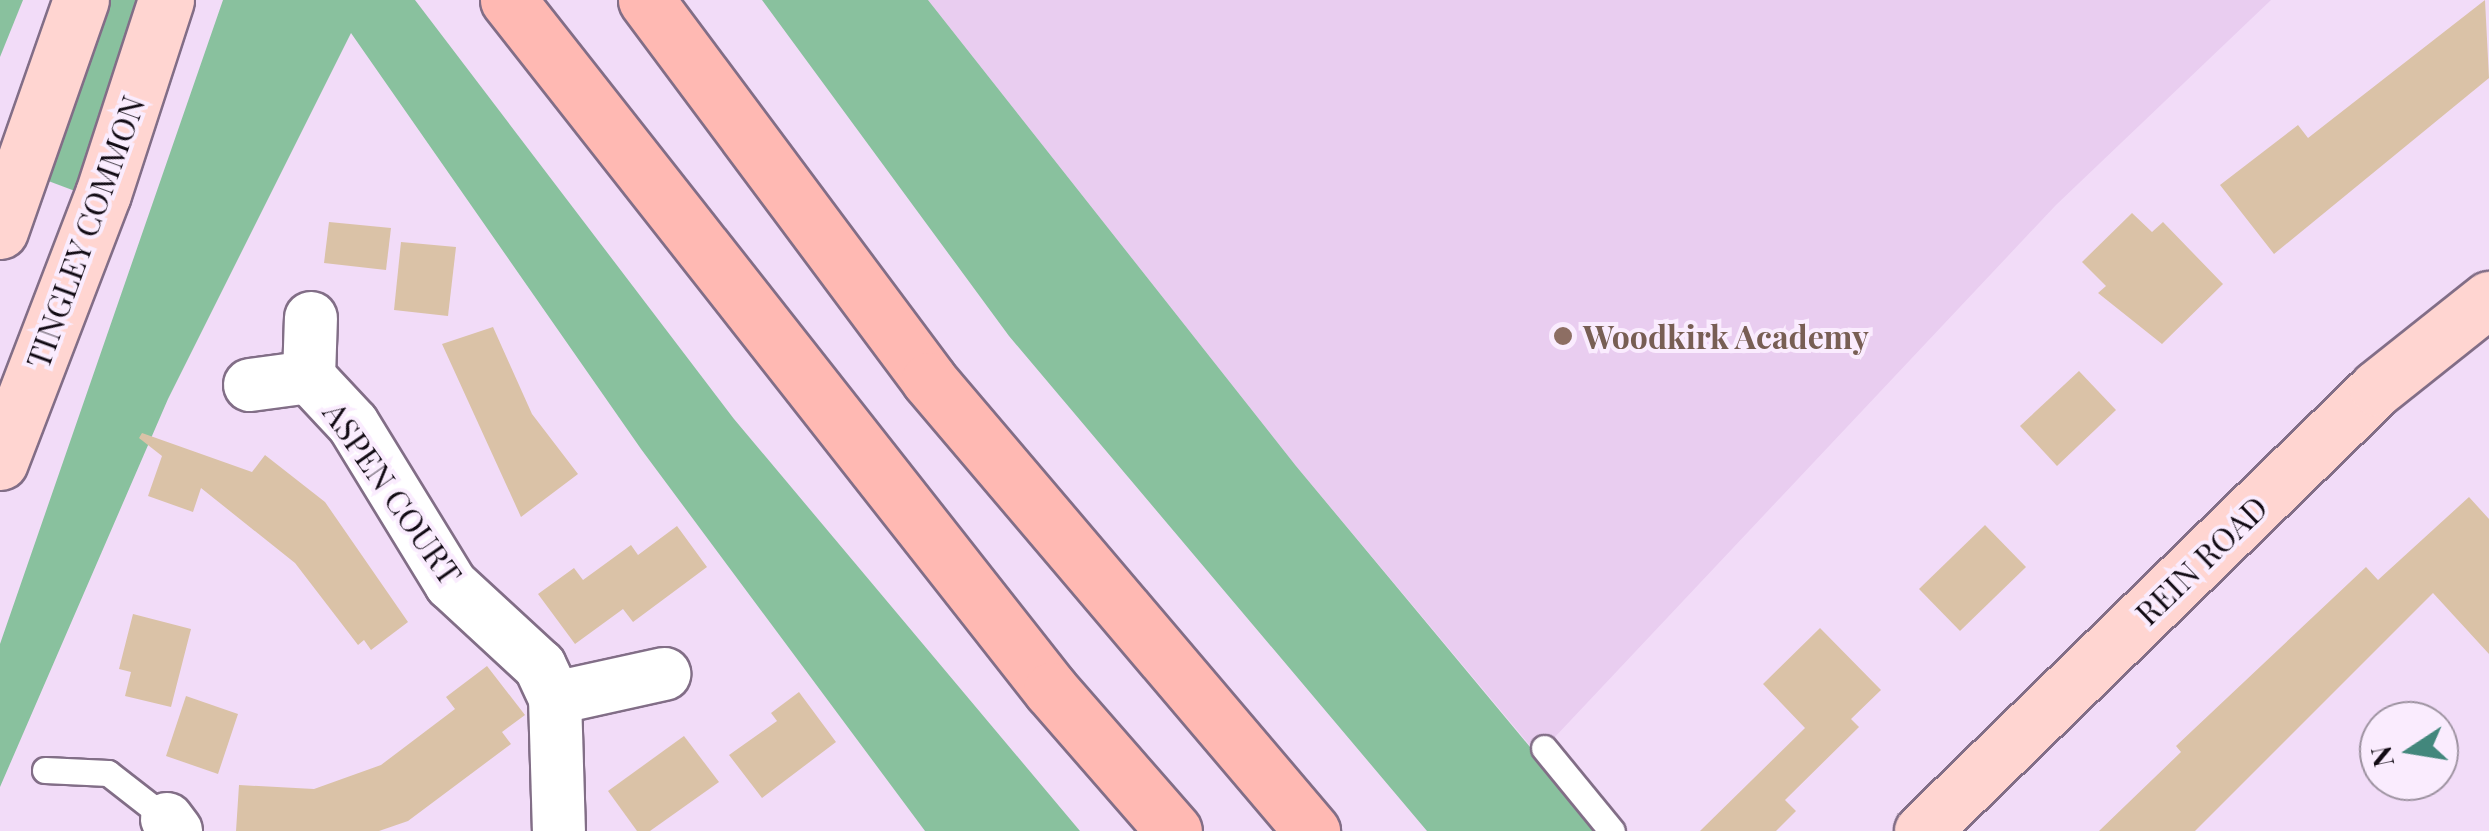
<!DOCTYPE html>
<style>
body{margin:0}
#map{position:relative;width:2489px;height:831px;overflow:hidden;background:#f2dcf8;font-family:"Playfair Display",serif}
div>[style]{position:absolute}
.built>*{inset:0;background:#e9cdf0}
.green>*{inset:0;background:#89c19e}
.building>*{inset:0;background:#dac2a7}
.roads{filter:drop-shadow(2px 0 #826e87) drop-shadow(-2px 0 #826e87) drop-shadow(0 2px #826e87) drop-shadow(0 -2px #826e87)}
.service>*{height:25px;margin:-12.5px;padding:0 12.5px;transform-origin:12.5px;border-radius:12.5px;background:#fff}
.minor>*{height:52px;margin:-26px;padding:0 26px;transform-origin:26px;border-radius:26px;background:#fff}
.primary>*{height:55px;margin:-27.5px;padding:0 27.5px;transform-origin:27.5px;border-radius:27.5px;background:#ffd5d1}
.motorway>*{height:55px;margin:-27.5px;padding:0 27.5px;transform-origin:27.5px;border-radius:27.5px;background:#ffb9b3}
.dots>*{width:28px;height:28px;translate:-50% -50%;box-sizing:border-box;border:5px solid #faecfe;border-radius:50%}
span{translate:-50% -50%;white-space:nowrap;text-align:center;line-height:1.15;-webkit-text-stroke:8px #faecfe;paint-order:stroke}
.street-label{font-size:32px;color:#120b14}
.education-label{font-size:32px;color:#785e54;font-weight:700}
.left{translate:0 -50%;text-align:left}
.north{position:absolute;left:2359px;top:701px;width:100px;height:100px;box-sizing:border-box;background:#faecfe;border:2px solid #9d92a0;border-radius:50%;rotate:258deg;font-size:28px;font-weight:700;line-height:40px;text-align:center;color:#120b14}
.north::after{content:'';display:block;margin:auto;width:35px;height:45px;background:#42877c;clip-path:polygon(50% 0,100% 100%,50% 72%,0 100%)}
</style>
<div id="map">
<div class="built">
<i style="clip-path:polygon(928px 0,2271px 0,2056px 205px,1538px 755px,1296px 466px)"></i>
</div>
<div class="green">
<i style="clip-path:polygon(0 0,23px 0,0 57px)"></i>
<i style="clip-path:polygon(110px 0,137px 0,75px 191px,43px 179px)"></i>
<i style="clip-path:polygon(223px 0,415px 0,734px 419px,1080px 831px,925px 831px,641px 449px,351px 33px,168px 399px,0 787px,0 644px)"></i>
<i style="clip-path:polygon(762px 0,928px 0,1296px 466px,1600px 831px,1427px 831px,1009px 336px)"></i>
</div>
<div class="building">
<i style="clip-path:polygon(2485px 0,2489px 78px,2274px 254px,2220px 185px,2298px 125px,2308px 138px)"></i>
<i style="clip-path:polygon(2132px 213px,2152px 232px,2163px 222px,2223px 284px,2162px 344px,2098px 293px,2106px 286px,2082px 262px)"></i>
<i style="clip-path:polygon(329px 222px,391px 228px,386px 270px,324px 263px)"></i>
<i style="clip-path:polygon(401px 242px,456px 247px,448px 316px,394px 310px)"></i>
<i style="clip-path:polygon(493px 327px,532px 414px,578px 474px,521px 517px,442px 344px)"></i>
<i style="clip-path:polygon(2079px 371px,2116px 410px,2057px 466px,2020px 426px)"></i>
<i style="clip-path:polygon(142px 433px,252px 472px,265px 455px,325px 502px,408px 622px,371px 650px,364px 640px,358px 645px,295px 563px,201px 488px,193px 512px,148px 496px,162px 456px,139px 438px)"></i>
<i style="clip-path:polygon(2469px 497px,2489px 519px,2489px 654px,2433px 593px,2195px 831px,2099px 831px,2181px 752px,2176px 746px,2366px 567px,2378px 580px)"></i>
<i style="clip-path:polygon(1985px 525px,2026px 567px,1960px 631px,1919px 589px)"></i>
<i style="clip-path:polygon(677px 526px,707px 567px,633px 622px,623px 609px,575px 644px,538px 594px,574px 568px,583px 580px,631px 545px,638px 555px)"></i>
<i style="clip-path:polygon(133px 614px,191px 629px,171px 707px,125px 696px,131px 672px,119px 669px)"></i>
<i style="clip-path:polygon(1820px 628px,1881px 690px,1851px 719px,1859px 727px,1785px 800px,1796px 811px,1776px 831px,1700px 831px,1805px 728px,1763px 684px)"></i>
<i style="clip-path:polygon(487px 666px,525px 715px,502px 732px,511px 744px,408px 821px,379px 831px,236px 831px,239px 785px,314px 789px,381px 765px,455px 709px,446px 697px)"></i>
<i style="clip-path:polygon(799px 692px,836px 742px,762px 798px,729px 755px,777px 721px,771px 713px)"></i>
<i style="clip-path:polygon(186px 696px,238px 714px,218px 774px,166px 756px)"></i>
<i style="clip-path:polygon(684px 736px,719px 782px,650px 831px,637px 831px,608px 791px)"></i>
</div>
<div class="roads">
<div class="service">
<i style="left:1544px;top:748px;width:107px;rotate:50.7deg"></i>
<i style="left:45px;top:770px;width:63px;rotate:2.7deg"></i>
<i style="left:108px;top:773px;width:75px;rotate:37.9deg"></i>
</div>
<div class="minor">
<i style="left:309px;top:377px;width:64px;rotate:46.9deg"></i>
<i style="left:353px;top:424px;width:188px;rotate:58.5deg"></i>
<i style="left:451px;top:584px;width:121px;rotate:42.7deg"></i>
<i style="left:540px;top:666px;width:35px;rotate:65deg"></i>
<i style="left:555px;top:698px;width:133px;rotate:88.3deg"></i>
<i style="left:250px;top:385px;width:60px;rotate:-7.7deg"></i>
<i style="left:309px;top:377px;width:59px;rotate:-88.1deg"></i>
<i style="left:555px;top:698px;width:112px;rotate:-12.4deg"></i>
<i style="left:167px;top:819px;width:15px;rotate:53deg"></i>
</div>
<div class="primary">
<i style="left:0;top:231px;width:245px;rotate:-70.7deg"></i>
<i style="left:0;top:462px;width:287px;rotate:-69deg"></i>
<i style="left:103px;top:194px;width:204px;rotate:-72deg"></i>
<i style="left:1922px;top:831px;width:635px;rotate:-44.23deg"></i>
<i style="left:2377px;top:388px;width:143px;rotate:-38.5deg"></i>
</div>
<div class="motorway">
<i style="left:508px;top:0;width:878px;rotate:51.8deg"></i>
<i style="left:1051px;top:690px;width:187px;rotate:48.9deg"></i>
<i style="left:646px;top:0;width:474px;rotate:53.3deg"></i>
<i style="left:929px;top:380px;width:592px;rotate:49.66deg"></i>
</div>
</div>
<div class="dots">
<i style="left:1563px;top:336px;background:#8d6e63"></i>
</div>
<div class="street-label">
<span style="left:85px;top:232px;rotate:-70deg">TINGLEY COMMON</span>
<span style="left:393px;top:493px;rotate:55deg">ASPEN COURT</span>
<span style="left:2201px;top:560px;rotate:-44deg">REIN ROAD</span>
</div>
<div class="education-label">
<span class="left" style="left:1583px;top:336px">Woodkirk Academy</span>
</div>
<div class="north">N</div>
</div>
